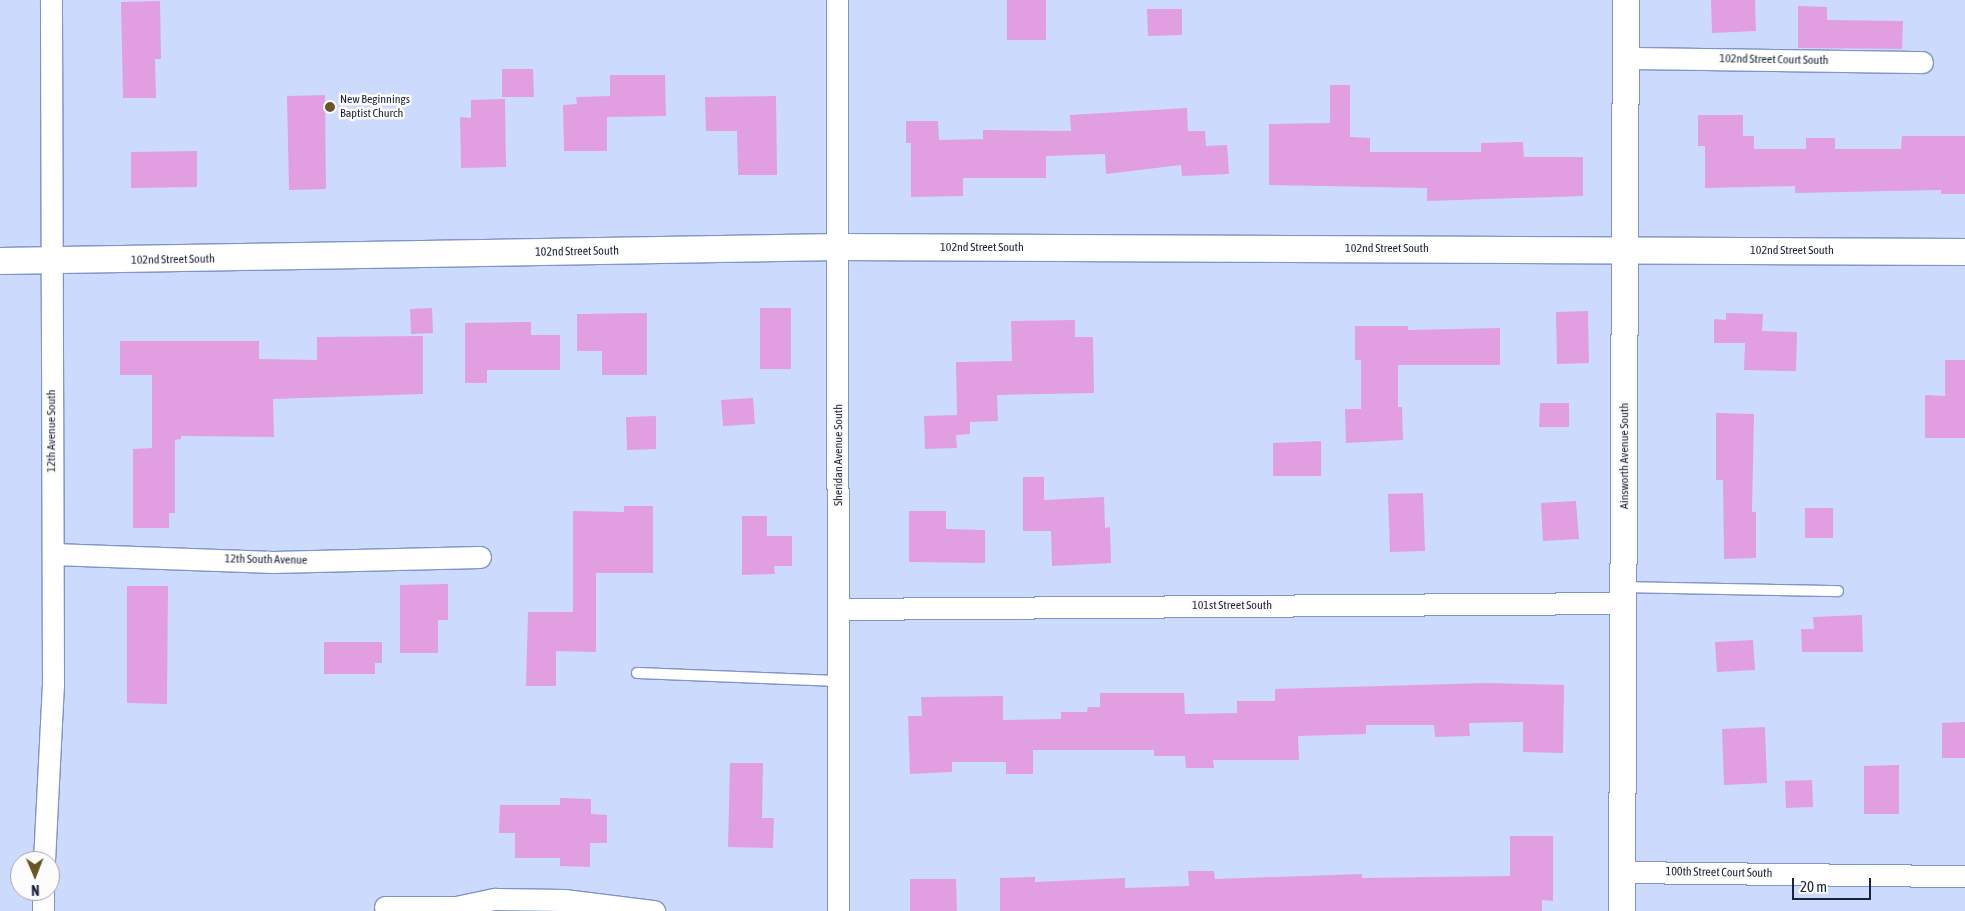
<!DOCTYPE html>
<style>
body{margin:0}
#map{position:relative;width:1965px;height:911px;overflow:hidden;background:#ccdbfd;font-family:"Asap Condensed",sans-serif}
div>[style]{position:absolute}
.building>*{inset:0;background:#e19ee1}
.roads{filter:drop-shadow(1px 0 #7d94c8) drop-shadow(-1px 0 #7d94c8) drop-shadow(0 1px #7d94c8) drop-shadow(0 -1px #7d94c8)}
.service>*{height:10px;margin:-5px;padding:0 5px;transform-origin:5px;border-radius:5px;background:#fff}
.minor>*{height:21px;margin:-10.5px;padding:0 10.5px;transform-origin:10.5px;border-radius:10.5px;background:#fff}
.tertiary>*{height:26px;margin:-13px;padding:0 13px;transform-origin:13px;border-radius:13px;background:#fff}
.dots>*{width:14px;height:14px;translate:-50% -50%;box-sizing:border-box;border:2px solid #fcfcfc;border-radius:50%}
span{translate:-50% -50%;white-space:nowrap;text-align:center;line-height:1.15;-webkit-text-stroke:5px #fcfcfc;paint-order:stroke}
.street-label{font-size:12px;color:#1a2337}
.poi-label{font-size:12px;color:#1a2337}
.left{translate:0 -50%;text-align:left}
.north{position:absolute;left:10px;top:851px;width:50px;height:50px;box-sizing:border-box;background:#fcfcfc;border:1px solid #a2a5ad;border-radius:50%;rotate:179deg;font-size:14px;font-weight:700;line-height:20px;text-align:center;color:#1a2337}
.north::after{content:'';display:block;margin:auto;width:18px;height:22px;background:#6a5524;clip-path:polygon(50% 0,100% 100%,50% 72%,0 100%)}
.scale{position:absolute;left:1792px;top:878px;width:79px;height:22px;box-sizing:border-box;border:2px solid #1a2337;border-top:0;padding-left:6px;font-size:15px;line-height:18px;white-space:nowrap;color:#1a2337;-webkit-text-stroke:4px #fcfcfc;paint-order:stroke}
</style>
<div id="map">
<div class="building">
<i style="clip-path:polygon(1007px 0,1046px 0,1046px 40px,1007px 40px)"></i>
<i style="clip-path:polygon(1711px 0,1755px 0,1756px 31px,1712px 33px)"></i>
<i style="clip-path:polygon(160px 1px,161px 59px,155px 59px,156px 98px,123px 98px,121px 2px)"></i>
<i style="clip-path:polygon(1798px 6px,1827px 7px,1827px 20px,1903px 21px,1902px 49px,1798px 48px)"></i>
<i style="clip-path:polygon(1147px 9px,1182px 9px,1182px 35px,1148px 36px)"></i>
<i style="clip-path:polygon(502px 69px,533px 69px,534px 97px,502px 97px)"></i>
<i style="clip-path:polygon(610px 75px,665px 75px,666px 116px,607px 117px,607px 151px,564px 151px,563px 105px,577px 104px,576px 97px,610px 96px)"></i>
<i style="clip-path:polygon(1330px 85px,1350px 85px,1350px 137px,1370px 138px,1370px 152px,1481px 152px,1481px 143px,1523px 142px,1524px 157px,1583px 157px,1583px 196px,1427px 201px,1427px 188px,1269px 185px,1269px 124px,1330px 123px)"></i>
<i style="clip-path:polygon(325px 95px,326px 189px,289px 190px,287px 96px)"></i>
<i style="clip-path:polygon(776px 96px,777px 175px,738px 175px,737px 131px,706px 131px,705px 97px)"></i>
<i style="clip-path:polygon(505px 99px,506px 167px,461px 168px,460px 117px,471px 118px,471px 100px)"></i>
<i style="clip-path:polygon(1187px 108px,1188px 131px,1205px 131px,1206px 146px,1227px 145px,1229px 174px,1182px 176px,1181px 165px,1106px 174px,1105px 154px,1046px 156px,1046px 178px,963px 178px,963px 196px,911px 197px,911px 143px,906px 143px,906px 121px,938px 121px,939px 140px,983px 139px,983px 130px,1071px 131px,1070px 115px)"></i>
<i style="clip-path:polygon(1698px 115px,1743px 115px,1743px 136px,1754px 136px,1754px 149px,1806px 149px,1806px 138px,1835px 138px,1835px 149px,1901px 149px,1902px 136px,1965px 136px,1965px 194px,1941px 194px,1941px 190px,1795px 193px,1795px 186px,1705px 188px,1705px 146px,1698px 146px)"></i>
<i style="clip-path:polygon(197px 151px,197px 187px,131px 188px,131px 152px)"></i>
<i style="clip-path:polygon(432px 308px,433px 333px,411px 334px,410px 309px)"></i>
<i style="clip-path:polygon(760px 308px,791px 308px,791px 369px,760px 369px)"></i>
<i style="clip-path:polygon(1588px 311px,1589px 363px,1557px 364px,1556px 312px)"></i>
<i style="clip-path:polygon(647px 313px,647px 375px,602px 375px,602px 351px,577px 351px,577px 314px)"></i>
<i style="clip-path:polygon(1726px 313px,1763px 314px,1762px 331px,1797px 332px,1796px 371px,1744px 370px,1745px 343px,1714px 343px,1714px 319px,1726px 320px)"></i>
<i style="clip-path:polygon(1075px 320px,1075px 337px,1093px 337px,1094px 393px,997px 395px,998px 421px,970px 422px,970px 434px,956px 435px,957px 448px,925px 449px,924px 416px,957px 415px,956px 362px,1012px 361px,1011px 321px)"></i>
<i style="clip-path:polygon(531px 322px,531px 335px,560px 335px,560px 370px,487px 370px,487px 383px,465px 383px,465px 323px)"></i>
<i style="clip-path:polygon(1355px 326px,1408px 326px,1408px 330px,1500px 328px,1500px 365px,1398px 365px,1398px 407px,1402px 407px,1403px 440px,1346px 443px,1345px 409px,1361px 409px,1361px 360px,1355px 360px)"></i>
<i style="clip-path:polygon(423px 336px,423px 394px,273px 399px,274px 437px,181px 436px,181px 439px,175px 440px,175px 513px,169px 513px,169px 528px,133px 528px,133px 449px,152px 448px,152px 375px,120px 375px,120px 341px,259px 341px,259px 359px,317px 360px,317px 337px)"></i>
<i style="clip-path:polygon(1945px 360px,1965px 360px,1965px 438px,1925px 438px,1925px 395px,1945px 396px)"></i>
<i style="clip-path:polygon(753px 398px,755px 424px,723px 426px,721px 400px)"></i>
<i style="clip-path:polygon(1540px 403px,1569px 403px,1569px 427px,1539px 427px)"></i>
<i style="clip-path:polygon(1716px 413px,1754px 414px,1752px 512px,1756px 512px,1756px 558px,1724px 559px,1723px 480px,1716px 480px)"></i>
<i style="clip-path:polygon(656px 416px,656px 449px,627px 450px,626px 417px)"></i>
<i style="clip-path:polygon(1321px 441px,1321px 476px,1273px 476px,1273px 443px)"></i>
<i style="clip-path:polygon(1023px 477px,1044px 477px,1044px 500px,1104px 497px,1105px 528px,1110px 527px,1111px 563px,1052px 566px,1051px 531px,1023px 531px)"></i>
<i style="clip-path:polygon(1423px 493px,1425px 551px,1390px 552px,1388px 494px)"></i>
<i style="clip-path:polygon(1576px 501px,1579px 539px,1543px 541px,1541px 503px)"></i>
<i style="clip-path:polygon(624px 506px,653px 506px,653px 573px,596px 573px,596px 652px,556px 651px,556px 686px,526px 686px,528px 612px,573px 612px,573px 511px,624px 512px)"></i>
<i style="clip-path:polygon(1805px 508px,1833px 508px,1833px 538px,1805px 538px)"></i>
<i style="clip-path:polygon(909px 511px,946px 511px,946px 529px,985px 530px,985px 563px,909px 562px)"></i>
<i style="clip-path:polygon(742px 516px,767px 516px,767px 536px,792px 536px,792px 566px,774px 566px,775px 574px,742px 575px)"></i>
<i style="clip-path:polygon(448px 584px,448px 620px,438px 620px,438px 653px,400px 653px,400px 585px)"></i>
<i style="clip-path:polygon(127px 586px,168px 586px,167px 704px,127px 703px)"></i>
<i style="clip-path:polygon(1862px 615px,1863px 652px,1802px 652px,1801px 629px,1814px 629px,1813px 617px)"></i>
<i style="clip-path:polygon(1753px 640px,1755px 670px,1717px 672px,1715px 642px)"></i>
<i style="clip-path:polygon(324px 642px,382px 642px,382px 663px,375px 663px,375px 674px,324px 674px)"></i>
<i style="clip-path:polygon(1487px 683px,1564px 685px,1563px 753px,1523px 752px,1523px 722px,1469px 723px,1470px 736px,1435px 737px,1434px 725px,1366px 725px,1366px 734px,1298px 736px,1299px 760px,1213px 760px,1214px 768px,1186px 768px,1185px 756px,1154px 756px,1154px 750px,1033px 750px,1033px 774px,1006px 774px,1006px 762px,952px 762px,952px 772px,910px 774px,908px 716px,922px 716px,921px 697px,1003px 696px,1003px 720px,1061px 719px,1061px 712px,1087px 712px,1088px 707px,1100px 707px,1100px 693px,1184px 693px,1185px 714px,1237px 713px,1237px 701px,1275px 701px,1275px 689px)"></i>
<i style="clip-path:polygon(1965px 722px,1965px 758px,1942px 758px,1942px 723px)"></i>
<i style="clip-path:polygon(1765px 727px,1767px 783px,1724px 785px,1722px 729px)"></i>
<i style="clip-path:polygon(730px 763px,763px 763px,762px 818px,774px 818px,773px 848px,728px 847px)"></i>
<i style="clip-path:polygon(1899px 765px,1899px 814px,1864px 814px,1864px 766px)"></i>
<i style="clip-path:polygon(1812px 780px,1813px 807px,1786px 808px,1785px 781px)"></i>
<i style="clip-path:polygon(560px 798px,591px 799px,591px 814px,607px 815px,607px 843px,590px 843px,590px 867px,560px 866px,560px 858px,515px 858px,515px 833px,499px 833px,500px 805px,560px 805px)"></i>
<i style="clip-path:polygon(1510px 836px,1553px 836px,1553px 901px,1542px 900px,1542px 911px,1000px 911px,1000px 878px,1035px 877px,1035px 882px,1125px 878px,1125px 888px,1189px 886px,1188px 871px,1214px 871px,1215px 879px,1362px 874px,1362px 878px,1510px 876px)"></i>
<i style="clip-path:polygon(910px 879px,956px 879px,957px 911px,910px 911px)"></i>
</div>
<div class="roads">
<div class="service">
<i style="left:1624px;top:587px;width:214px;rotate:1.1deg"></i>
<i style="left:637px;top:673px;width:202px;rotate:2.3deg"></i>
</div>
<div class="minor">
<i style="left:837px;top:0;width:911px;rotate:89.94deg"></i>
<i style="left:1626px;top:58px;width:296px;rotate:0.8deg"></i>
<i style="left:53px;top:554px;width:220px;rotate:2.1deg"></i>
<i style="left:273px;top:562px;width:207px;rotate:-1.4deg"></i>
<i style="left:839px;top:609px;width:785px;rotate:-0.44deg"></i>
<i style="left:44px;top:861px;width:175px;rotate:-87.1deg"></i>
<i style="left:53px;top:686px;width:686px;rotate:-90.17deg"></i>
<i style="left:1623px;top:872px;width:342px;rotate:0.7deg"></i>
<i style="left:385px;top:907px;width:71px"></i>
<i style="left:456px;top:907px;width:40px;rotate:-12deg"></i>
<i style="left:495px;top:899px;width:69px;rotate:0.8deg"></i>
<i style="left:564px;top:900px;width:91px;rotate:7deg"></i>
<i style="left:43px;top:911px;width:20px;rotate:-90deg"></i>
</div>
<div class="tertiary">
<i style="left:0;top:261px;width:839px;rotate:-0.96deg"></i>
<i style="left:839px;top:247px;width:1126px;rotate:0.25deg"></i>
<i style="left:1622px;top:911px;width:911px;rotate:-89.75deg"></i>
</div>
</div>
<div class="dots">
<i style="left:330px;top:107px;background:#6a5524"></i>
</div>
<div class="street-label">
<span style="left:1774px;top:60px;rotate:1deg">102nd Street Court South</span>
<span style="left:982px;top:248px">102nd Street South</span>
<span style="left:1387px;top:249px">102nd Street South</span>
<span style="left:1792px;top:251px">102nd Street South</span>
<span style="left:577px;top:252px;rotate:-1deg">102nd Street South</span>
<span style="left:173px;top:260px;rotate:-1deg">102nd Street South</span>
<span style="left:52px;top:431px;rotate:-90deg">12th Avenue South</span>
<span style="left:839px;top:455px;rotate:-90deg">Sheridan Avenue South</span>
<span style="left:1625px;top:456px;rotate:-90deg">Ainsworth Avenue South</span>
<span style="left:266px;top:560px;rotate:1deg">12th South Avenue</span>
<span style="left:1232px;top:606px">101st Street South</span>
<span style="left:1719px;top:873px;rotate:1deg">100th Street Court South</span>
</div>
<div class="poi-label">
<span class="left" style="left:340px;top:107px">New Beginnings<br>Baptist Church</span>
</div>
<div class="north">N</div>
<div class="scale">20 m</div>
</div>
